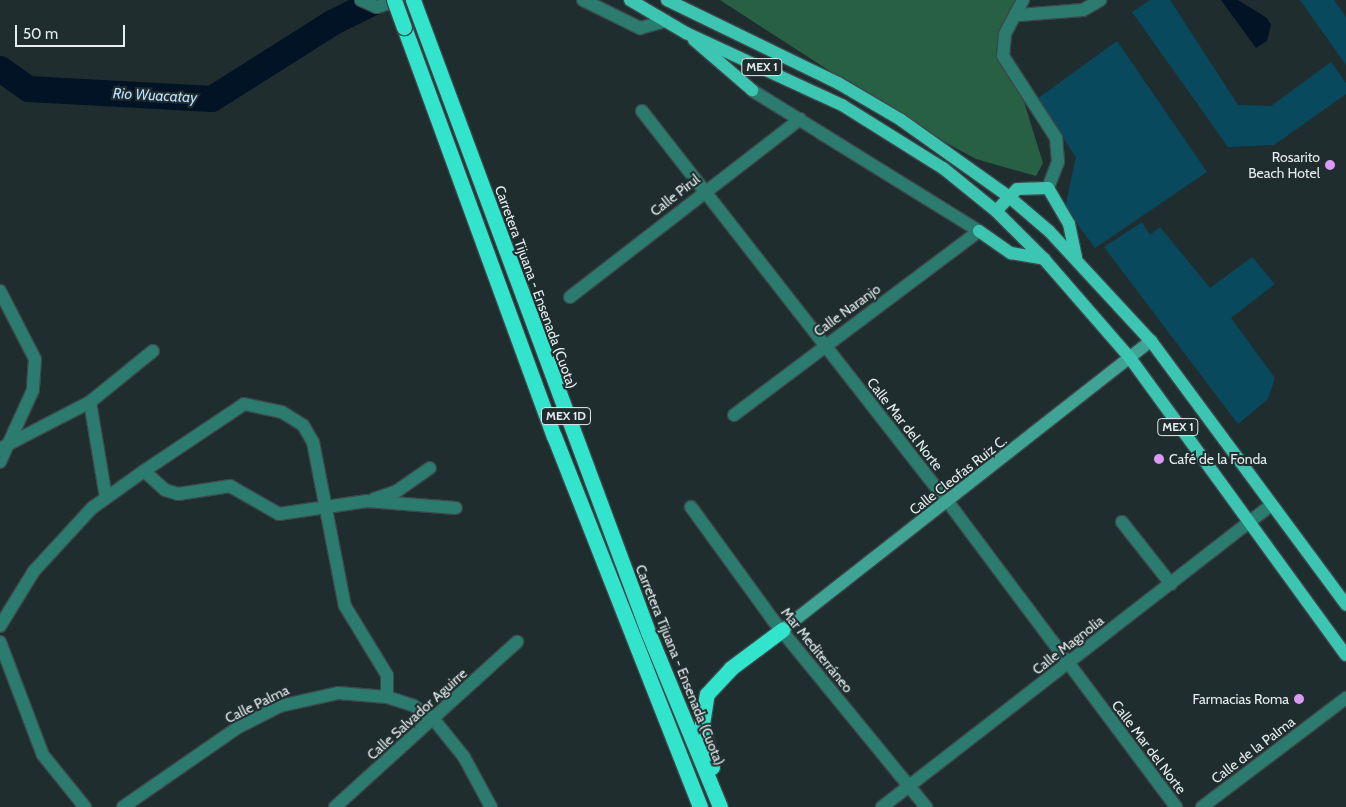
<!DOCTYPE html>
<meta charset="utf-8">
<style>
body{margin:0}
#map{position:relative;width:1346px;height:807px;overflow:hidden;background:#202d2f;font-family:Cabin,sans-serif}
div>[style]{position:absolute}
.green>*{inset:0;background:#286044}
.water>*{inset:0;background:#011325}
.river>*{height:26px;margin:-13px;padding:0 13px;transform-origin:13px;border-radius:13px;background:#011325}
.building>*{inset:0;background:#09495e}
.roads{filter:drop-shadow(1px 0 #3c484a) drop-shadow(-1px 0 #3c484a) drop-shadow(0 1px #3c484a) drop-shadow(0 -1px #3c484a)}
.minor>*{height:12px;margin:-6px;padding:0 6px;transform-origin:6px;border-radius:6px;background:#2c7b6f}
.tertiary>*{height:12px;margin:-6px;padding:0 6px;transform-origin:6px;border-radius:6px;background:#2c7b6f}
.secondary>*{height:12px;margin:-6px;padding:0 6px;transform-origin:6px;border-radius:6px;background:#40a495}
.primary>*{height:12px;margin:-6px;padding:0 6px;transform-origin:6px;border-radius:6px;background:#3cc6b2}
.motorway>*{height:15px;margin:-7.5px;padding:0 7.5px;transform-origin:7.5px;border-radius:7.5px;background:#33e4cd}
.bridges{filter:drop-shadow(1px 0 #3c484a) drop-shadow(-1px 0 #3c484a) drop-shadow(0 1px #3c484a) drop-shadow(0 -1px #3c484a)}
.motorway-bridge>*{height:15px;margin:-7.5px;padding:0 7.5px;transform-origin:7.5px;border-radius:7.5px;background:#33e4cd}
.dots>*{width:14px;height:14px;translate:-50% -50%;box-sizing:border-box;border:2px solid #202d2f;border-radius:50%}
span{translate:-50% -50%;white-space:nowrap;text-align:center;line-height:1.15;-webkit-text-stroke:4px #202d2f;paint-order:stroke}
.shield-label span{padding:1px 4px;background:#202d2f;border:1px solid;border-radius:4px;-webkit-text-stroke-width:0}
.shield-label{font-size:12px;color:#e5edee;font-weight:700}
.poi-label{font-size:14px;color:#e5edee}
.right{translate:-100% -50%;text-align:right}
.left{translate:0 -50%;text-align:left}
.street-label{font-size:14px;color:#e5edee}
.water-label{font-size:15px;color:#bcddfe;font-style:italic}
.scale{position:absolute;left:15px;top:25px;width:110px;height:22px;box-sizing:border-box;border:2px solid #e5edee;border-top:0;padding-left:6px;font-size:15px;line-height:18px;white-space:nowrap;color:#e5edee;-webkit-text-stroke:4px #202d2f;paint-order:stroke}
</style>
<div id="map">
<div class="green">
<i style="clip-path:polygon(720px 0,1024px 0,1003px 34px,1043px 163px,1036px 176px,976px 159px,915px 126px)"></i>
</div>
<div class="water">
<i style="clip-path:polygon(1221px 0,1238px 0,1267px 18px,1271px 25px,1267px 41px,1256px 48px)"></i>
</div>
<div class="river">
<i style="left:0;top:69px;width:35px;rotate:35deg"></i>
<i style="left:29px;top:89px;width:183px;rotate:3.1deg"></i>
<i style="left:212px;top:99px;width:144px;rotate:-32.3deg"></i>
<i style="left:334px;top:22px;width:49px;rotate:-26.6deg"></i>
</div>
<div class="building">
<i style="clip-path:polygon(1150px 0,1170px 0,1238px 105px,1271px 106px,1331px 62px,1346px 83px,1346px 94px,1274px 145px,1228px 147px,1132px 12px)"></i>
<i style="clip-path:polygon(1300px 0,1334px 0,1346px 17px,1346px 65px)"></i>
<i style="clip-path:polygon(1117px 41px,1207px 172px,1095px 248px,1065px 207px,1076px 157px,1037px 99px)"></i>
<i style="clip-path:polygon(1142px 222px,1150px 235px,1160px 227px,1210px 288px,1252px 257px,1275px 284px,1231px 318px,1275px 378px,1268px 399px,1238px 424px,1104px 247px)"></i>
</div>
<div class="roads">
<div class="minor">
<i style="left:361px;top:0;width:17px;rotate:24deg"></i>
<i style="left:377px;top:7px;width:22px;rotate:-18deg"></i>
<i style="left:583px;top:0;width:64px;rotate:26.2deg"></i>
<i style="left:640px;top:28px;width:27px;rotate:-15deg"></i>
<i style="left:1023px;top:0;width:38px;rotate:118deg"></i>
<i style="left:1005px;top:34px;width:22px;rotate:95deg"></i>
<i style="left:1003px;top:56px;width:98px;rotate:57.1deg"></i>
<i style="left:1056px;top:138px;width:24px;rotate:85deg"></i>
<i style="left:1058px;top:162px;width:28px;rotate:111deg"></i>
<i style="left:1019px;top:15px;width:64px;rotate:-4.5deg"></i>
<i style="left:1083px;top:10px;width:20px;rotate:-30deg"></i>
<i style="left:642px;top:111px;width:497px;rotate:52deg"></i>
<i style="left:0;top:291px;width:76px;rotate:62.8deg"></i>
<i style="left:35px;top:359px;width:31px;rotate:94deg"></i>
<i style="left:33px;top:390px;width:79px;rotate:114.6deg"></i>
<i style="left:570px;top:297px;width:291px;rotate:-37.7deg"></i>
<i style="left:90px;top:402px;width:97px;rotate:80.5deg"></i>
<i style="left:734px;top:415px;width:306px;rotate:-36.9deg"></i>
<i style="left:979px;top:231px;width:267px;rotate:-148.2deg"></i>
<i style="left:5px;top:446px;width:96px;rotate:-27.4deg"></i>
<i style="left:90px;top:402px;width:81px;rotate:-39deg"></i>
<i style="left:144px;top:471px;width:120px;rotate:-33.8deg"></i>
<i style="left:244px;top:404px;width:39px;rotate:12deg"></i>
<i style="left:282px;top:412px;width:25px;rotate:32deg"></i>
<i style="left:303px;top:425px;width:20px;rotate:60deg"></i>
<i style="left:313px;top:442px;width:167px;rotate:79deg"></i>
<i style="left:345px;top:606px;width:81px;rotate:58.7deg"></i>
<i style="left:387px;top:675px;width:22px;rotate:90deg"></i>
<i style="left:374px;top:499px;width:24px;rotate:-19deg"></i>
<i style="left:397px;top:491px;width:40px;rotate:-34.9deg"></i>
<i style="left:691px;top:507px;width:140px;rotate:54deg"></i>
<i style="left:773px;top:620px;width:242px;rotate:50.7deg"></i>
<i style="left:1122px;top:522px;width:79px;rotate:51.7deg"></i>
<i style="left:0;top:626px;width:65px;rotate:-58.3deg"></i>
<i style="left:34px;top:571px;width:86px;rotate:-47.4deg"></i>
<i style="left:92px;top:508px;width:64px;rotate:-35.4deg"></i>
<i style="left:144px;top:471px;width:28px;rotate:42deg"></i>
<i style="left:165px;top:490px;width:14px;rotate:17deg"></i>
<i style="left:178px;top:494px;width:53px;rotate:-8.7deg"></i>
<i style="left:230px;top:486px;width:56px;rotate:29.7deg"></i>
<i style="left:279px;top:514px;width:89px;rotate:-8.4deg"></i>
<i style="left:367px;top:501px;width:89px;rotate:4.5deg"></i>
<i style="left:0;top:642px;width:121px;rotate:69.2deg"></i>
<i style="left:43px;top:755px;width:67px;rotate:51.1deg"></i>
<i style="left:123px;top:807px;width:139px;rotate:-34.7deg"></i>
<i style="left:237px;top:728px;width:48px;rotate:-27.1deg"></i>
<i style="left:280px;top:706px;width:59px;rotate:-12.6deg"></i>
<i style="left:338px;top:693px;width:49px;rotate:4.7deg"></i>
<i style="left:387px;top:697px;width:28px;rotate:18deg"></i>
<i style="left:414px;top:706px;width:26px;rotate:36deg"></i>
<i style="left:435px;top:721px;width:46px;rotate:51.1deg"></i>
<i style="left:464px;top:757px;width:57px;rotate:61.6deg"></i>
<i style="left:335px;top:807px;width:246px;rotate:-42.2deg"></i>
<i style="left:882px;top:807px;width:493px;rotate:-37.8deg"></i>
</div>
<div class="tertiary">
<i style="left:948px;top:502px;width:381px;rotate:53.2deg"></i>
<i style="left:1202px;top:807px;width:181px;rotate:-37.1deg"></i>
</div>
<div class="secondary">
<i style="left:782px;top:630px;width:469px;rotate:-38.1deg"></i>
</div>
<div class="primary">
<i style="left:630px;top:0;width:65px;rotate:30.5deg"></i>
<i style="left:686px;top:33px;width:172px;rotate:24.8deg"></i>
<i style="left:842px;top:105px;width:119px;rotate:32deg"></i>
<i style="left:943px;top:168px;width:68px;rotate:39.1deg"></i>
<i style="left:996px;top:211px;width:68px;rotate:45deg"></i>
<i style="left:1044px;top:259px;width:131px;rotate:49deg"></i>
<i style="left:1130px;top:358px;width:367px;rotate:54deg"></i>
<i style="left:667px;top:0;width:190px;rotate:25.9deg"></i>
<i style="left:838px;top:83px;width:73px;rotate:30.4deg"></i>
<i style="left:901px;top:120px;width:131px;rotate:35.4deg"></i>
<i style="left:1008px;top:196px;width:54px;rotate:40.5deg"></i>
<i style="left:1049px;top:231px;width:150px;rotate:47.2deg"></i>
<i style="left:1151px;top:341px;width:328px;rotate:53.5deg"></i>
<i style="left:694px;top:40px;width:77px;rotate:40.8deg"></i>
<i style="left:996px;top:211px;width:30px;rotate:-46deg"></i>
<i style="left:1017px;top:189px;width:31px;rotate:-2deg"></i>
<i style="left:1048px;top:188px;width:42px;rotate:59.7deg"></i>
<i style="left:1069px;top:224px;width:34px;rotate:78deg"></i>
<i style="left:979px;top:231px;width:39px;rotate:35deg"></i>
<i style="left:1011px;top:253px;width:34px;rotate:10deg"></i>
</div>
<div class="motorway">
<i style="left:413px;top:0;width:674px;rotate:69.6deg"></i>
<i style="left:648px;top:632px;width:189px;rotate:67.6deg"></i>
<i style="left:404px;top:27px;width:436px;rotate:69.9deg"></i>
<i style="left:554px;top:436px;width:399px;rotate:68.5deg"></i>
<i style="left:712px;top:767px;width:44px;rotate:-103.1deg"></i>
<i style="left:702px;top:724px;width:30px;rotate:-81deg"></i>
<i style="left:707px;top:694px;width:35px;rotate:-47deg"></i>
<i style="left:731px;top:668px;width:64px;rotate:-36.7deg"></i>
</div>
</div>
<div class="bridges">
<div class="motorway-bridge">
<i style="left:394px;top:0;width:29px;rotate:70deg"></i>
</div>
</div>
<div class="dots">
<i style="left:1330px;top:165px;background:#db99f5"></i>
<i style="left:1159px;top:459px;background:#db99f5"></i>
<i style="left:1299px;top:699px;background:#db99f5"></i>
</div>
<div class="shield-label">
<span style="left:762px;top:67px">MEX 1</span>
<span style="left:566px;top:416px">MEX 1D</span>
<span style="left:1178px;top:427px">MEX 1</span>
</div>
<div class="poi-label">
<span class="right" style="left:1320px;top:165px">Rosarito<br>Beach Hotel</span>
<span class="left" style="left:1169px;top:459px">Café de la Fonda</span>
<span class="right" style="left:1289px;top:699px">Farmacias Roma</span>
</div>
<div class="street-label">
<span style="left:675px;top:195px;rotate:-38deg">Calle Pirul</span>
<span style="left:536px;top:287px;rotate:70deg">Carretera Tijuana - Ensenada (Cuota)</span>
<span style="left:847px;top:310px;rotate:-36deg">Calle Naranjo</span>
<span style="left:905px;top:424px;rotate:52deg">Calle Mar del Norte</span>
<span style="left:958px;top:475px;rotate:-38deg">Calle Cleofas Ruiz C.</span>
<span style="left:1068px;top:645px;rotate:-38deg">Calle Magnolia</span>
<span style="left:817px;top:650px;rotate:51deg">Mar Mediterráneo</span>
<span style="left:680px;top:665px;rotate:68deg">Carretera Tijuana - Ensenada (Cuota)</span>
<span style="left:257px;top:704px;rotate:-26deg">Calle Palma</span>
<span style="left:417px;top:714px;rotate:-42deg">Calle Salvador Aguirre</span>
<span style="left:1149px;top:747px;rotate:53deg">Calle Mar del Norte</span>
<span style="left:1253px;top:750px;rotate:-37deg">Calle de la Palma</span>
</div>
<div class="water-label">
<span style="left:155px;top:96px;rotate:3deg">Rio Wuacatay</span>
</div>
<div class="scale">50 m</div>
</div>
